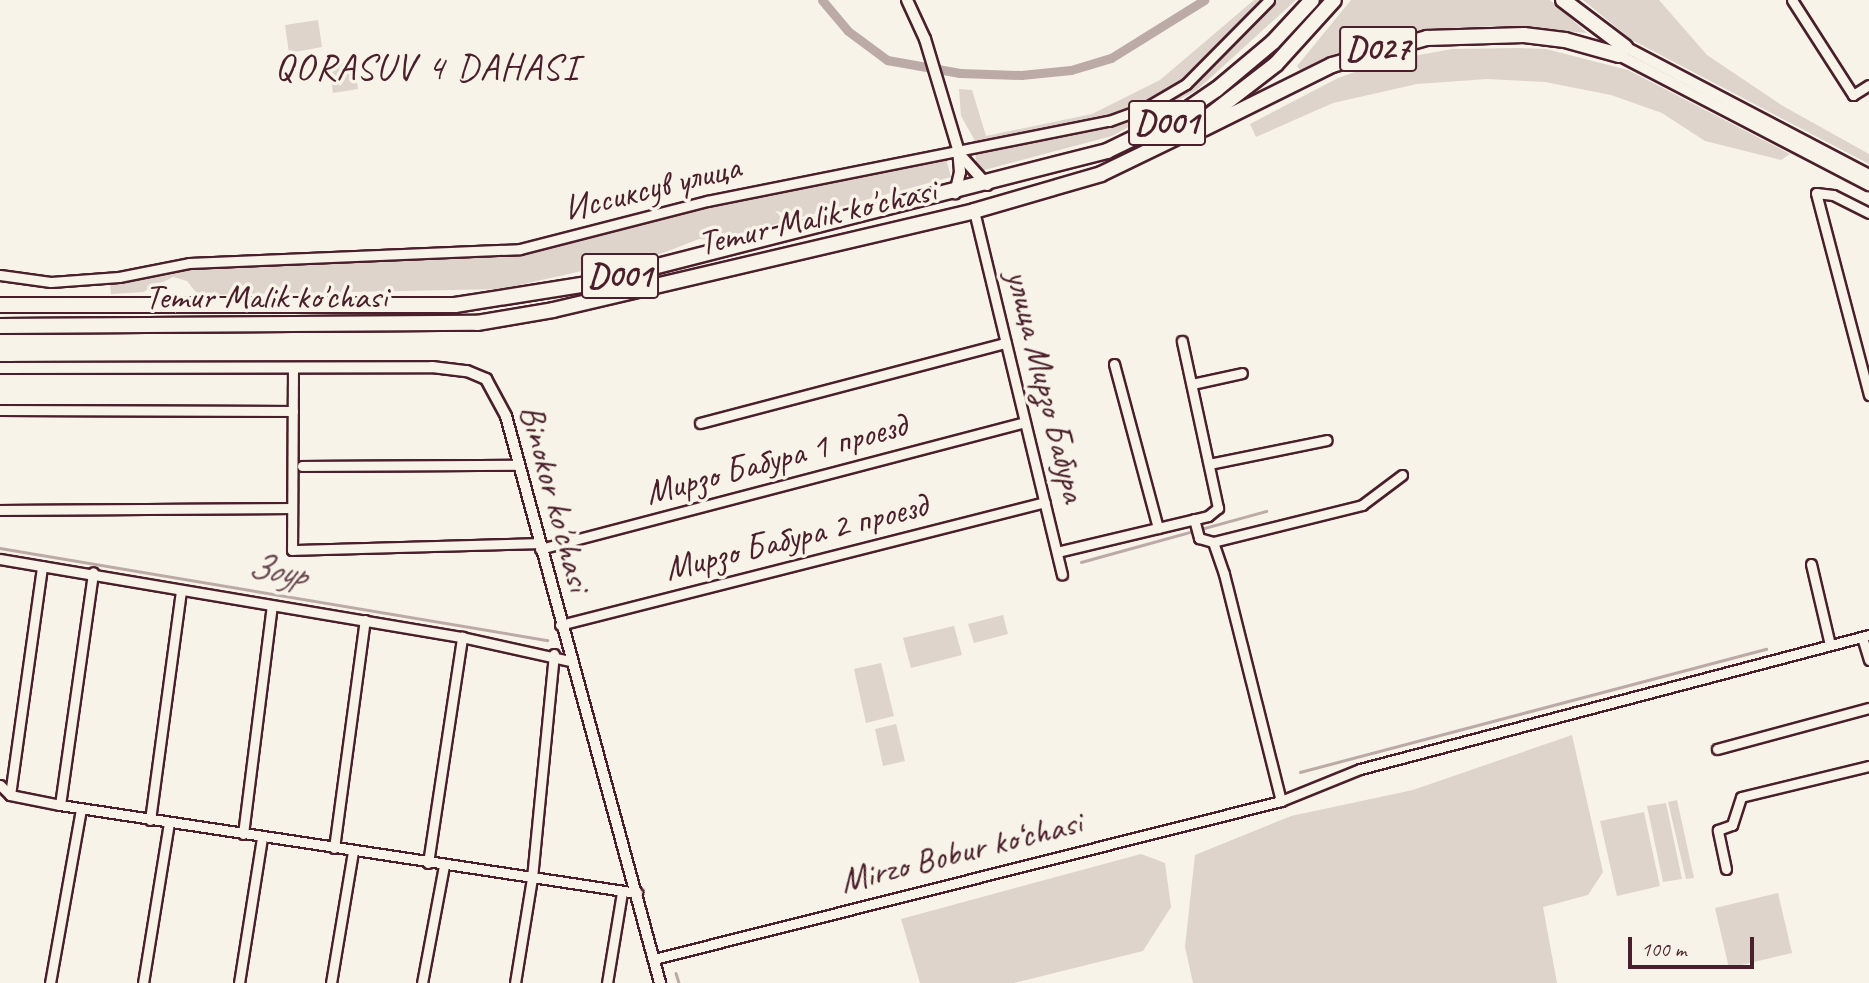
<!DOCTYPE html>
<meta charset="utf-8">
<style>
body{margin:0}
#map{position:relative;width:1869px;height:983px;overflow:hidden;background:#f7f3e8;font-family:Caveat,sans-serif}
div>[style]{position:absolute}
.green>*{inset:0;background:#ded4cc}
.stream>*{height:2.5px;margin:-1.25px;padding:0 1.25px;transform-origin:1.25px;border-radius:1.25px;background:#bcaaa7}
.canal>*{height:9px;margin:-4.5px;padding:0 4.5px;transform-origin:4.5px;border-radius:4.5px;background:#bcaaa7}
.roads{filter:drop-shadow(2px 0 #4a1f2b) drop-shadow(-2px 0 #4a1f2b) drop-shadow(0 2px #4a1f2b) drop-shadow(0 -2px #4a1f2b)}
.minor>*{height:9px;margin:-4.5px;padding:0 4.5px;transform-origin:4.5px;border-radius:4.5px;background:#f7f3e8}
.major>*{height:10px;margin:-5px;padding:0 5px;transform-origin:5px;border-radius:5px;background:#f7f3e8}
.highway>*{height:14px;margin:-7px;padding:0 7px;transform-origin:7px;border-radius:7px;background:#f7f3e8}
span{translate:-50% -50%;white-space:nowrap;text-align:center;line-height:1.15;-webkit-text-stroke:7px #f7f3e8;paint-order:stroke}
.shield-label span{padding:2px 5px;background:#f7f3e8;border:2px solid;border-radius:5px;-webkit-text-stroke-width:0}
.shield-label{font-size:33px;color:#4a1f2b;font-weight:700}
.street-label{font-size:35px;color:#4a1f2b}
.neighbourhood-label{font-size:37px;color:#4a1f2b;letter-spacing:2px}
.water-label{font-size:37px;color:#6c4950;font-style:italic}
.scale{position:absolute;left:1628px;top:937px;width:126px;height:32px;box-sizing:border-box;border:4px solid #4a1f2b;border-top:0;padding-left:9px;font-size:21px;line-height:24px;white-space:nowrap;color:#4a1f2b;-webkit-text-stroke:5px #f7f3e8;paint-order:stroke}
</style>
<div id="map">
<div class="green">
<i style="clip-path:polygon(1254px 0,1296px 0,1197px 90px,1112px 136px,977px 172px,974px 139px,961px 116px,959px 89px,972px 90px,986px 136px,1092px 114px,1160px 80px)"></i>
<i style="clip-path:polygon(1351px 0,1550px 0,1587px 33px,1499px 26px,1450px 28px,1376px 42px,1300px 70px,1297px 66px)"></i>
<i style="clip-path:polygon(1583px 0,1659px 0,1707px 55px,1783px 106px,1869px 154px,1869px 164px,1632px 40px)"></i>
<i style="clip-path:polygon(318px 20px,322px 47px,289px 53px,285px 25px)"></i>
<i style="clip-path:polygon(1517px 48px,1546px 49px,1628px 70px,1790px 154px,1781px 160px,1705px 141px,1662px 113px,1611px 95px,1545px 82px,1487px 79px,1417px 84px,1333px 103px,1256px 137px,1250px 124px,1338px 78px,1386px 61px,1452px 49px)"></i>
<i style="clip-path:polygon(354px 62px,358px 89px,333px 93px,329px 65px)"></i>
<i style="clip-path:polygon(934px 155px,946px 158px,951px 177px,716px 240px,699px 239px,663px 253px,501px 289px,198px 295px,187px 281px,173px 277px,143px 292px,111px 294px,110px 284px,201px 268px,497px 251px)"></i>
<i style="clip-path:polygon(1003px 615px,1008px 634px,974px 643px,968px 624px)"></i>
<i style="clip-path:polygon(954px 626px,962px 655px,911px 668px,903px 638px)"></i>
<i style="clip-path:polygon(881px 663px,894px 716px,866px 723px,854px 669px)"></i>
<i style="clip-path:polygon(896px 724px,905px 761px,883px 766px,875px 729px)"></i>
<i style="clip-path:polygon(1572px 735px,1603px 872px,1588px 895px,1543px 907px,1557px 983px,1193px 983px,1185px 947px,1195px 855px,1291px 816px,1413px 790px)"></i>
<i style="clip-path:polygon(1677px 800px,1694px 878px,1686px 879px,1668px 802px)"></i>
<i style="clip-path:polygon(1666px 803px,1682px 879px,1663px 882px,1647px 806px)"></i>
<i style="clip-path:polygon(1644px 812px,1660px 886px,1617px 896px,1600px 821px)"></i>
<i style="clip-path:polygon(1141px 854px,1165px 863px,1171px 907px,1143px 951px,1014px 983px,920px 983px,901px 919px)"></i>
<i style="clip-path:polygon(1778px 893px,1792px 953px,1729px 968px,1715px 908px)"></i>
</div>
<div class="stream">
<i style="left:0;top:548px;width:555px;rotate:9.55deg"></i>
<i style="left:1081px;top:562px;width:192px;rotate:-15.4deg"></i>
<i style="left:1300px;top:772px;width:482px;rotate:-14.8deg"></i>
<i style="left:676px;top:973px;width:10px;rotate:73deg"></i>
</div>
<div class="canal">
<i style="left:822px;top:0;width:40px;rotate:50deg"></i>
<i style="left:848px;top:31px;width:49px;rotate:36.6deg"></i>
<i style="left:887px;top:60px;width:74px;rotate:10.1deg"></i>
<i style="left:960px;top:73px;width:61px;rotate:1.9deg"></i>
<i style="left:1021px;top:75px;width:50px;rotate:-5.7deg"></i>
<i style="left:1071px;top:70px;width:42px;rotate:-16.7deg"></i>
<i style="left:1111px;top:58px;width:110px;rotate:-31.9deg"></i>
</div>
<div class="roads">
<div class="minor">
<i style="left:1792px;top:0;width:113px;rotate:57.3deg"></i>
<i style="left:1853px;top:95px;width:19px;rotate:-32deg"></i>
<i style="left:974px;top:211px;width:374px;rotate:76.4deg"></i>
<i style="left:1869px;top:213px;width:40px;rotate:-153.4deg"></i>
<i style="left:1833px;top:195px;width:17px;rotate:-173deg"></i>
<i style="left:1816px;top:193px;width:209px;rotate:75.3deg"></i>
<i style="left:0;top:275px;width:51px;rotate:7.8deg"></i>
<i style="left:51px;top:282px;width:68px;rotate:-4.2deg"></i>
<i style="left:119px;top:277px;width:71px;rotate:-11.3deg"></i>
<i style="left:189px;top:263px;width:331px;rotate:-2.4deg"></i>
<i style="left:520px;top:249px;width:193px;rotate:-14.4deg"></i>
<i style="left:707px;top:201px;width:410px;rotate:-11.3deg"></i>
<i style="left:1109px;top:121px;width:40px;rotate:-20.2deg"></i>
<i style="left:1147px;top:107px;width:45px;rotate:-30.5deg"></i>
<i style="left:1186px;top:84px;width:118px;rotate:-45.3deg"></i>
<i style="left:1114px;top:364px;width:170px;rotate:75deg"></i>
<i style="left:293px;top:367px;width:183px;rotate:90.3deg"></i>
<i style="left:292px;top:550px;width:246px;rotate:-1.6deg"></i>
<i style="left:1192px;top:384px;width:51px;rotate:-12.4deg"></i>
<i style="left:0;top:410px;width:293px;rotate:0.2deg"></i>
<i style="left:700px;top:423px;width:316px;rotate:-14.7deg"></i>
<i style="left:1209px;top:464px;width:120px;rotate:-11.5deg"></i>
<i style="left:302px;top:466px;width:217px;rotate:-0.3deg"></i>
<i style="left:0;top:510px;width:291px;rotate:-0.4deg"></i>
<i style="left:1194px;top:519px;width:20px;rotate:75deg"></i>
<i style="left:1199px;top:538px;width:15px;rotate:16deg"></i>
<i style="left:1213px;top:542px;width:34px;rotate:71deg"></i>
<i style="left:1224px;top:574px;width:234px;rotate:75.9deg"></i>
<i style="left:1213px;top:542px;width:154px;rotate:-13.9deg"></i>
<i style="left:1362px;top:505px;width:50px;rotate:-36.9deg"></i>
<i style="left:540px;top:549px;width:501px;rotate:-14.67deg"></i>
<i style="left:1057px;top:552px;width:155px;rotate:-13.4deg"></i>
<i style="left:1208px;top:516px;width:13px;rotate:-39deg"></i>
<i style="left:1218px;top:508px;width:171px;rotate:-102.2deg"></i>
<i style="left:0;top:559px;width:469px;rotate:9.6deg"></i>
<i style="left:462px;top:637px;width:110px;rotate:12.6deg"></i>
<i style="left:1811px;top:564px;width:83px;rotate:76.8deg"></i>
<i style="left:560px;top:625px;width:500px;rotate:-14.23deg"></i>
<i style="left:1862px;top:637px;width:24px;rotate:73deg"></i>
<i style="left:1717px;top:749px;width:157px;rotate:-15.1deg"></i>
<i style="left:0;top:785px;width:14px;rotate:45deg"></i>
<i style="left:10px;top:795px;width:51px;rotate:11.3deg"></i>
<i style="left:60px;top:805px;width:584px;rotate:8.67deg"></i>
<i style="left:10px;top:795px;width:231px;rotate:-82deg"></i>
<i style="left:60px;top:805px;width:235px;rotate:-81.9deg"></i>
<i style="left:150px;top:820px;width:231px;rotate:-82.3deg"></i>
<i style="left:243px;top:834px;width:230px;rotate:-82.8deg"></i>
<i style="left:334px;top:848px;width:230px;rotate:-82.3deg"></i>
<i style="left:428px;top:863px;width:229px;rotate:-81.4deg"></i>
<i style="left:1726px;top:869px;width:40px;rotate:-102deg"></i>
<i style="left:1718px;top:830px;width:15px;rotate:-20deg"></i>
<i style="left:1732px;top:825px;width:29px;rotate:-72deg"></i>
<i style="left:1741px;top:797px;width:132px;rotate:-13.6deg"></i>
<i style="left:654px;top:959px;width:647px;rotate:-14.14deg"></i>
<i style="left:1281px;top:801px;width:85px;rotate:-22.1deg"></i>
<i style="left:1360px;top:769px;width:526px;rotate:-14.75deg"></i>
<i style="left:50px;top:983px;width:177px;rotate:-79.9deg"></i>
<i style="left:143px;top:983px;width:163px;rotate:-80.8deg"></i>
<i style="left:239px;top:983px;width:148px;rotate:-81deg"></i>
<i style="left:331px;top:983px;width:134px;rotate:-80.5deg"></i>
<i style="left:422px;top:983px;width:120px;rotate:-79.4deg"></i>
<i style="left:515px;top:983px;width:106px;rotate:-80.8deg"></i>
<i style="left:532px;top:878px;width:225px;rotate:-84.4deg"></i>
<i style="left:607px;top:983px;width:92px;rotate:-80.6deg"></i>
</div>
<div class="major">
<i style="left:907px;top:0;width:43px;rotate:65.2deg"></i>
<i style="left:925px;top:39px;width:115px;rotate:73.3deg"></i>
<i style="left:958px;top:149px;width:23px;rotate:85deg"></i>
<i style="left:960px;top:172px;width:22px;rotate:103deg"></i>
<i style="left:1625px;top:47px;width:276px;rotate:27.7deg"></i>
<i style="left:1619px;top:55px;width:282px;rotate:27.5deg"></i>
<i style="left:961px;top:156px;width:39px;rotate:48deg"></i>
<i style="left:0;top:368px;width:432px;rotate:-0.1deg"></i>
<i style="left:432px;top:367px;width:35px;rotate:7deg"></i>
<i style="left:467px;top:371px;width:21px;rotate:23deg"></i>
<i style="left:486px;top:379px;width:42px;rotate:61.6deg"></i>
<i style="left:506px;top:416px;width:588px;rotate:74.8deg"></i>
</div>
<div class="highway">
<i style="left:1563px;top:0;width:78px;rotate:37.2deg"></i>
<i style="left:1203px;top:129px;width:144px;rotate:-26.4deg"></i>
<i style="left:1332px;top:65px;width:99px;rotate:-15.9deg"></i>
<i style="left:1427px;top:38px;width:97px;rotate:-1.8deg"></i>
<i style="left:1524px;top:35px;width:41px;rotate:7deg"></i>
<i style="left:1565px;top:40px;width:56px;rotate:15.5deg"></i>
<i style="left:0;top:305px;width:455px"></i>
<i style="left:455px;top:305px;width:134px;rotate:-9deg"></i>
<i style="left:587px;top:284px;width:537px;rotate:-14.35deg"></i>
<i style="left:1107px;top:151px;width:73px;rotate:-25.9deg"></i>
<i style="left:1173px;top:119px;width:53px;rotate:-34.3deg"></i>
<i style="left:1217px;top:89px;width:73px;rotate:-40deg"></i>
<i style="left:1273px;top:42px;width:57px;rotate:-47.1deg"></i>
<i style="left:0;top:326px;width:477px;rotate:-0.4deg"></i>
<i style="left:477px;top:323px;width:77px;rotate:-9.7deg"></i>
<i style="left:553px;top:310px;width:432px;rotate:-13.2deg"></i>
<i style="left:974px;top:211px;width:132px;rotate:-16.2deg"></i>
<i style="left:1101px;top:174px;width:97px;rotate:-25.8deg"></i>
<i style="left:1188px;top:132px;width:111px;rotate:-37.7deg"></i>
<i style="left:1276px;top:64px;width:86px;rotate:-47.8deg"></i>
</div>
</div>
<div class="shield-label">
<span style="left:1378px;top:49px">D027</span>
<span style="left:1167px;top:123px">D001</span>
<span style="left:620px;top:276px">D001</span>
</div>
<div class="street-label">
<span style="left:652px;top:188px;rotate:-14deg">Иссиксув улица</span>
<span style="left:817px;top:217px;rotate:-13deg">Temur Malik ko'chasi</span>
<span style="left:266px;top:297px">Temur Malik ko'chasi</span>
<span style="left:1046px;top:386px;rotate:76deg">улица Мирзо Бабура</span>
<span style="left:776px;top:459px;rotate:-15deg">Мирзо Бабура 1 проезд</span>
<span style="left:555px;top:498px;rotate:75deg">Binokor ko'chasi</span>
<span style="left:796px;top:537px;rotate:-14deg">Мирзо Бабура 2 проезд</span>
<span style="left:961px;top:852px;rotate:-14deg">Mirzo Bobur ko‘chasi</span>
</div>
<div class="neighbourhood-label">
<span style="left:427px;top:67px">QORASUV 4 DAHASI</span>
</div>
<div class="water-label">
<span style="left:277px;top:570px;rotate:10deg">Зоур</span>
</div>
<div class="scale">100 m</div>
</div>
